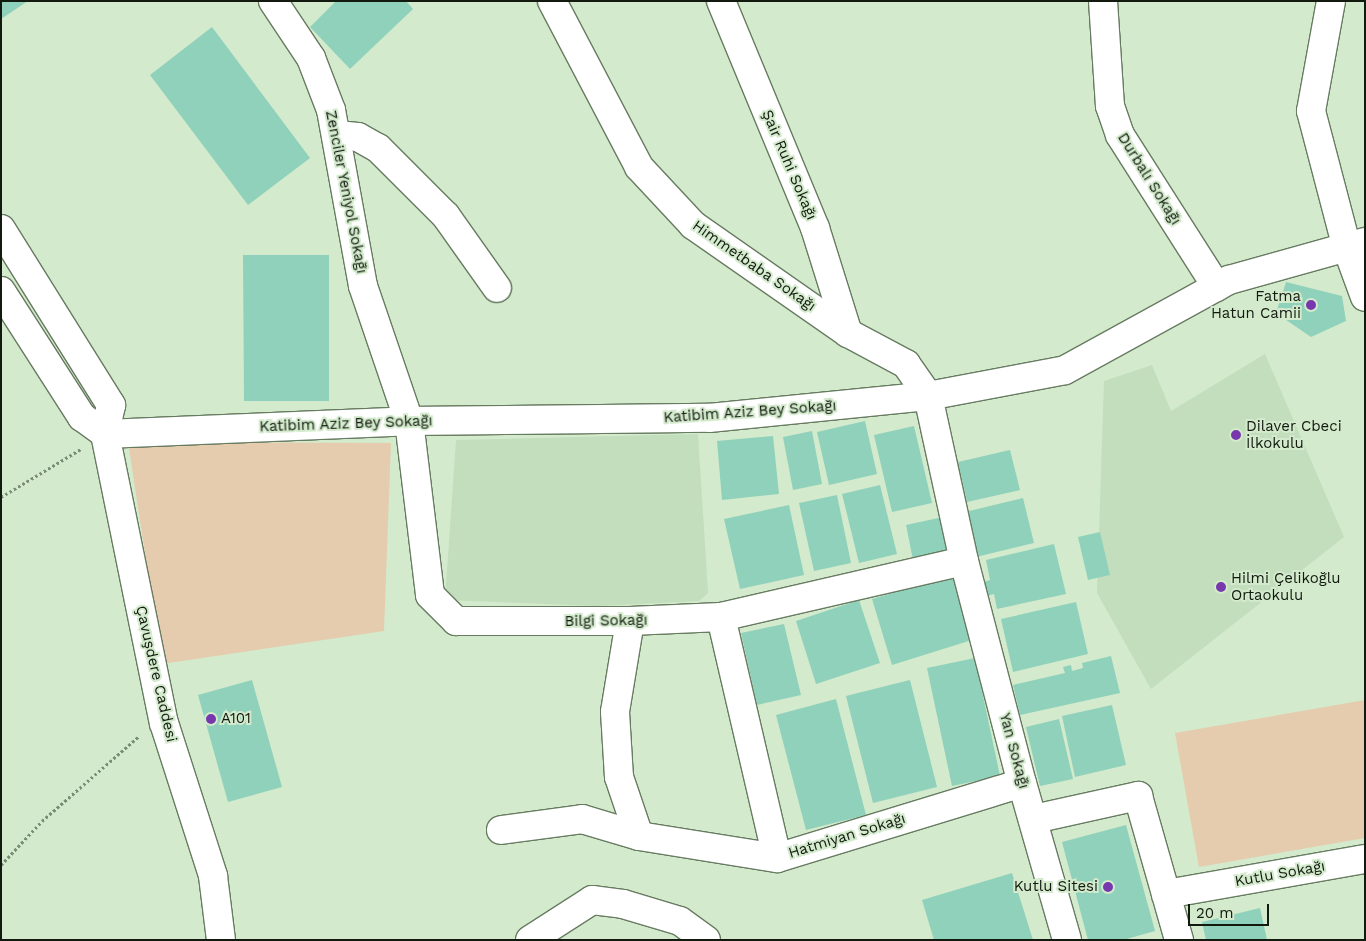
<!DOCTYPE html>
<meta charset="utf-8">
<style>
body{margin:0}
#map{position:relative;width:1366px;height:941px;overflow:hidden;background:#d3eacc;font-family:"Work Sans",sans-serif}
div>[style]{position:absolute}
.built>*{inset:0;background:#c3debc}
.green>*{inset:0;background:#e5ccaf}
.building>*{inset:0;background:#90d1bb}
.path>*{height:3px;margin-top:-1.5px;transform-origin:0;background:repeating-linear-gradient(90deg,#7b8c77 0 2.5px,transparent 0 5px)}
.roads{filter:drop-shadow(1px 0 #677b61) drop-shadow(-1px 0 #677b61) drop-shadow(0 1px #677b61) drop-shadow(0 -1px #677b61)}
.minor>*{height:28px;margin:-14px;padding:0 14px;transform-origin:14px;border-radius:14px;background:#fff}
.dots>*{width:14px;height:14px;translate:-50% -50%;box-sizing:border-box;border:2px solid #d3eacc;border-radius:50%}
span{translate:-50% -50%;white-space:nowrap;text-align:center;line-height:1.15;-webkit-text-stroke:4px #d3eacc;paint-order:stroke}
.street-label{font-size:15px;color:#121a10}
.poi-label{font-size:15px;color:#121a10}
.right{translate:-100% -50%;text-align:right}
.left{translate:0 -50%;text-align:left}
.frame{position:absolute;inset:0;border:2px solid #121a10;pointer-events:none}
.scale{position:absolute;left:1188px;top:904px;width:81px;height:22px;box-sizing:border-box;border:2px solid #121a10;border-top:0;padding-left:6px;font-size:15px;line-height:18px;white-space:nowrap;color:#121a10;-webkit-text-stroke:4px #d3eacc;paint-order:stroke}
</style>
<div id="map">
<div class="built">
<i style="clip-path:polygon(1265px 354px,1344px 537px,1151px 689px,1097px 593px,1104px 381px,1152px 365px,1171px 411px)"></i>
<i style="clip-path:polygon(698px 434px,708px 593px,699px 601px,597px 606px,445px 600px,456px 440px)"></i>
</div>
<div class="green">
<i style="clip-path:polygon(128px 442px,391px 443px,384px 631px,162px 664px)"></i>
<i style="clip-path:polygon(1365px 700px,1365px 838px,1199px 867px,1175px 733px)"></i>
</div>
<div class="building">
<i style="clip-path:polygon(1px 1px,28px 1px,1px 19px)"></i>
<i style="clip-path:polygon(336px 1px,406px 1px,413px 9px,350px 69px,310px 27px)"></i>
<i style="clip-path:polygon(212px 27px,310px 158px,248px 205px,150px 75px)"></i>
<i style="clip-path:polygon(243px 255px,329px 255px,329px 401px,244px 401px)"></i>
<i style="clip-path:polygon(1286px 282px,1342px 296px,1346px 321px,1311px 337px,1276px 313px)"></i>
<i style="clip-path:polygon(865px 421px,877px 474px,829px 485px,817px 432px)"></i>
<i style="clip-path:polygon(914px 426px,932px 503px,892px 512px,874px 435px)"></i>
<i style="clip-path:polygon(812px 431px,822px 484px,793px 490px,783px 437px)"></i>
<i style="clip-path:polygon(773px 436px,779px 494px,722px 500px,717px 441px)"></i>
<i style="clip-path:polygon(1010px 450px,1020px 490px,967px 502px,958px 462px)"></i>
<i style="clip-path:polygon(880px 485px,897px 554px,859px 563px,842px 494px)"></i>
<i style="clip-path:polygon(837px 495px,851px 563px,814px 571px,799px 503px)"></i>
<i style="clip-path:polygon(1023px 498px,1034px 543px,972px 558px,961px 513px)"></i>
<i style="clip-path:polygon(789px 505px,804px 575px,740px 589px,724px 519px)"></i>
<i style="clip-path:polygon(943px 517px,951px 551px,913px 560px,906px 525px)"></i>
<i style="clip-path:polygon(1100px 532px,1110px 575px,1088px 580px,1078px 537px)"></i>
<i style="clip-path:polygon(1054px 544px,1066px 594px,997px 609px,994px 594px,987px 596px,983px 582px,990px 580px,986px 560px)"></i>
<i style="clip-path:polygon(956px 574px,975px 639px,892px 665px,872px 599px)"></i>
<i style="clip-path:polygon(859px 600px,880px 663px,816px 684px,796px 621px)"></i>
<i style="clip-path:polygon(1076px 602px,1088px 654px,1013px 672px,1001px 619px)"></i>
<i style="clip-path:polygon(784px 624px,801px 695px,757px 705px,741px 633px)"></i>
<i style="clip-path:polygon(1111px 656px,1120px 693px,1020px 715px,1013px 685px,1065px 673px,1063px 667px,1071px 665px,1072px 671px,1083px 668px,1082px 663px)"></i>
<i style="clip-path:polygon(975px 658px,1000px 776px,952px 786px,927px 668px)"></i>
<i style="clip-path:polygon(252px 680px,282px 787px,228px 802px,198px 695px)"></i>
<i style="clip-path:polygon(910px 680px,937px 787px,873px 803px,846px 696px)"></i>
<i style="clip-path:polygon(836px 699px,866px 815px,806px 830px,776px 715px)"></i>
<i style="clip-path:polygon(1112px 705px,1126px 765px,1075px 777px,1062px 716px)"></i>
<i style="clip-path:polygon(1059px 719px,1073px 779px,1040px 786px,1026px 727px)"></i>
<i style="clip-path:polygon(1126px 825px,1155px 931px,1123px 940px,1088px 940px,1062px 842px)"></i>
<i style="clip-path:polygon(1012px 873px,1033px 940px,934px 940px,922px 900px)"></i>
<i style="clip-path:polygon(1260px 908px,1267px 940px,1206px 940px,1202px 922px)"></i>
</div>
<div class="path">
<i style="left:1px;top:497px;width:93px;rotate:-31deg"></i>
<i style="left:1px;top:865px;width:60px;rotate:-47deg"></i>
<i style="left:42px;top:821px;width:129px;rotate:-41.2deg"></i>
</div>
<div class="roads">
<div class="minor">
<i style="left:273px;top:1px;width:69px;rotate:56.3deg"></i>
<i style="left:311px;top:58px;width:56px;rotate:69deg"></i>
<i style="left:331px;top:110px;width:179px;rotate:79.7deg"></i>
<i style="left:363px;top:286px;width:143px;rotate:71.2deg"></i>
<i style="left:409px;top:421px;width:175px;rotate:83.1deg"></i>
<i style="left:430px;top:595px;width:37px;rotate:45deg"></i>
<i style="left:456px;top:621px;width:174px"></i>
<i style="left:630px;top:621px;width:91px;rotate:-2.5deg"></i>
<i style="left:721px;top:617px;width:247px;rotate:76.9deg"></i>
<i style="left:552px;top:1px;width:187px;rotate:62.3deg"></i>
<i style="left:639px;top:167px;width:79px;rotate:47deg"></i>
<i style="left:693px;top:225px;width:189px;rotate:34.9deg"></i>
<i style="left:848px;top:333px;width:66px;rotate:28.1deg"></i>
<i style="left:906px;top:364px;width:39px;rotate:55deg"></i>
<i style="left:928px;top:396px;width:169px;rotate:77.7deg"></i>
<i style="left:964px;top:561px;width:229px;rotate:75.4deg"></i>
<i style="left:1022px;top:783px;width:163px;rotate:74deg"></i>
<i style="left:721px;top:1px;width:246px;rotate:67.5deg"></i>
<i style="left:815px;top:228px;width:110px;rotate:72.6deg"></i>
<i style="left:1103px;top:1px;width:105px;rotate:86.2deg"></i>
<i style="left:1110px;top:106px;width:31px;rotate:71deg"></i>
<i style="left:1120px;top:135px;width:180px;rotate:57.5deg"></i>
<i style="left:1331px;top:1px;width:112px;rotate:100.3deg"></i>
<i style="left:1311px;top:111px;width:142px;rotate:75.3deg"></i>
<i style="left:1347px;top:248px;width:52px;rotate:69.8deg"></i>
<i style="left:337px;top:135px;width:21px;rotate:5deg"></i>
<i style="left:358px;top:137px;width:23px;rotate:29deg"></i>
<i style="left:378px;top:148px;width:96px;rotate:45deg"></i>
<i style="left:446px;top:216px;width:88px;rotate:54.7deg"></i>
<i style="left:1px;top:229px;width:208px;rotate:58deg"></i>
<i style="left:111px;top:405px;width:30px;rotate:102deg"></i>
<i style="left:105px;top:434px;width:295px;rotate:78.5deg"></i>
<i style="left:164px;top:723px;width:161px;rotate:72.2deg"></i>
<i style="left:213px;top:876px;width:64px;rotate:82.9deg"></i>
<i style="left:1px;top:291px;width:150px;rotate:57.3deg"></i>
<i style="left:82px;top:417px;width:29px;rotate:36deg"></i>
<i style="left:105px;top:434px;width:304px;rotate:-2.4deg"></i>
<i style="left:409px;top:421px;width:300px;rotate:-0.6deg"></i>
<i style="left:709px;top:418px;width:220px;rotate:-5.7deg"></i>
<i style="left:928px;top:396px;width:139px;rotate:-10.7deg"></i>
<i style="left:1065px;top:370px;width:187px;rotate:-28.8deg"></i>
<i style="left:1229px;top:280px;width:141px;rotate:-15.6deg"></i>
<i style="left:721px;top:617px;width:249px;rotate:-13deg"></i>
<i style="left:630px;top:621px;width:92px;rotate:99.4deg"></i>
<i style="left:615px;top:712px;width:65px;rotate:86.5deg"></i>
<i style="left:619px;top:777px;width:62px;rotate:71.3deg"></i>
<i style="left:1034px;top:819px;width:107px;rotate:-12.5deg"></i>
<i style="left:1138px;top:796px;width:150px;rotate:74.1deg"></i>
<i style="left:501px;top:830px;width:82px;rotate:-7.7deg"></i>
<i style="left:582px;top:819px;width:59px;rotate:16.6deg"></i>
<i style="left:639px;top:836px;width:140px;rotate:9.1deg"></i>
<i style="left:777px;top:858px;width:256px;rotate:-17deg"></i>
<i style="left:1166px;top:894px;width:202px;rotate:-10deg"></i>
<i style="left:530px;top:940px;width:74px;rotate:-32.8deg"></i>
<i style="left:592px;top:900px;width:31px;rotate:7deg"></i>
<i style="left:623px;top:904px;width:59px;rotate:16.6deg"></i>
<i style="left:680px;top:921px;width:32px;rotate:36deg"></i>
</div>
</div>
<div class="dots">
<i style="left:1311px;top:305px;background:#7738ad"></i>
<i style="left:1236px;top:435px;background:#7738ad"></i>
<i style="left:1221px;top:587px;background:#7738ad"></i>
<i style="left:211px;top:719px;background:#7738ad"></i>
<i style="left:1108px;top:887px;background:#7738ad"></i>
</div>
<div class="street-label">
<span style="left:789px;top:165px;rotate:67deg">Şair Ruhi Sokağı</span>
<span style="left:1149px;top:179px;rotate:58deg">Durbalı Sokağı</span>
<span style="left:346px;top:192px;rotate:79deg">Zenciler Yeniyol Sokağı</span>
<span style="left:754px;top:266px;rotate:35deg">Himmetbaba Sokağı</span>
<span style="left:750px;top:412px;rotate:-4deg">Katibim Aziz Bey Sokağı</span>
<span style="left:346px;top:424px;rotate:-2deg">Katibim Aziz Bey Sokağı</span>
<span style="left:606px;top:621px;rotate:-1deg">Bilgi Sokağı</span>
<span style="left:156px;top:674px;rotate:77deg">Çavuşdere Caddesi</span>
<span style="left:1014px;top:751px;rotate:75deg">Yan Sokağı</span>
<span style="left:847px;top:836px;rotate:-17deg">Hatmiyan Sokağı</span>
<span style="left:1280px;top:874px;rotate:-10deg">Kutlu Sokağı</span>
</div>
<div class="poi-label">
<span class="right" style="left:1301px;top:305px">Fatma<br>Hatun Camii</span>
<span class="left" style="left:1246px;top:435px">Dilaver Cbeci<br>İlkokulu</span>
<span class="left" style="left:1231px;top:587px">Hilmi Çelikoğlu<br>Ortaokulu</span>
<span class="left" style="left:221px;top:719px">A101</span>
<span class="right" style="left:1098px;top:887px">Kutlu Sitesi</span>
</div>
<div class="frame"></div>
<div class="scale">20 m</div>
</div>
